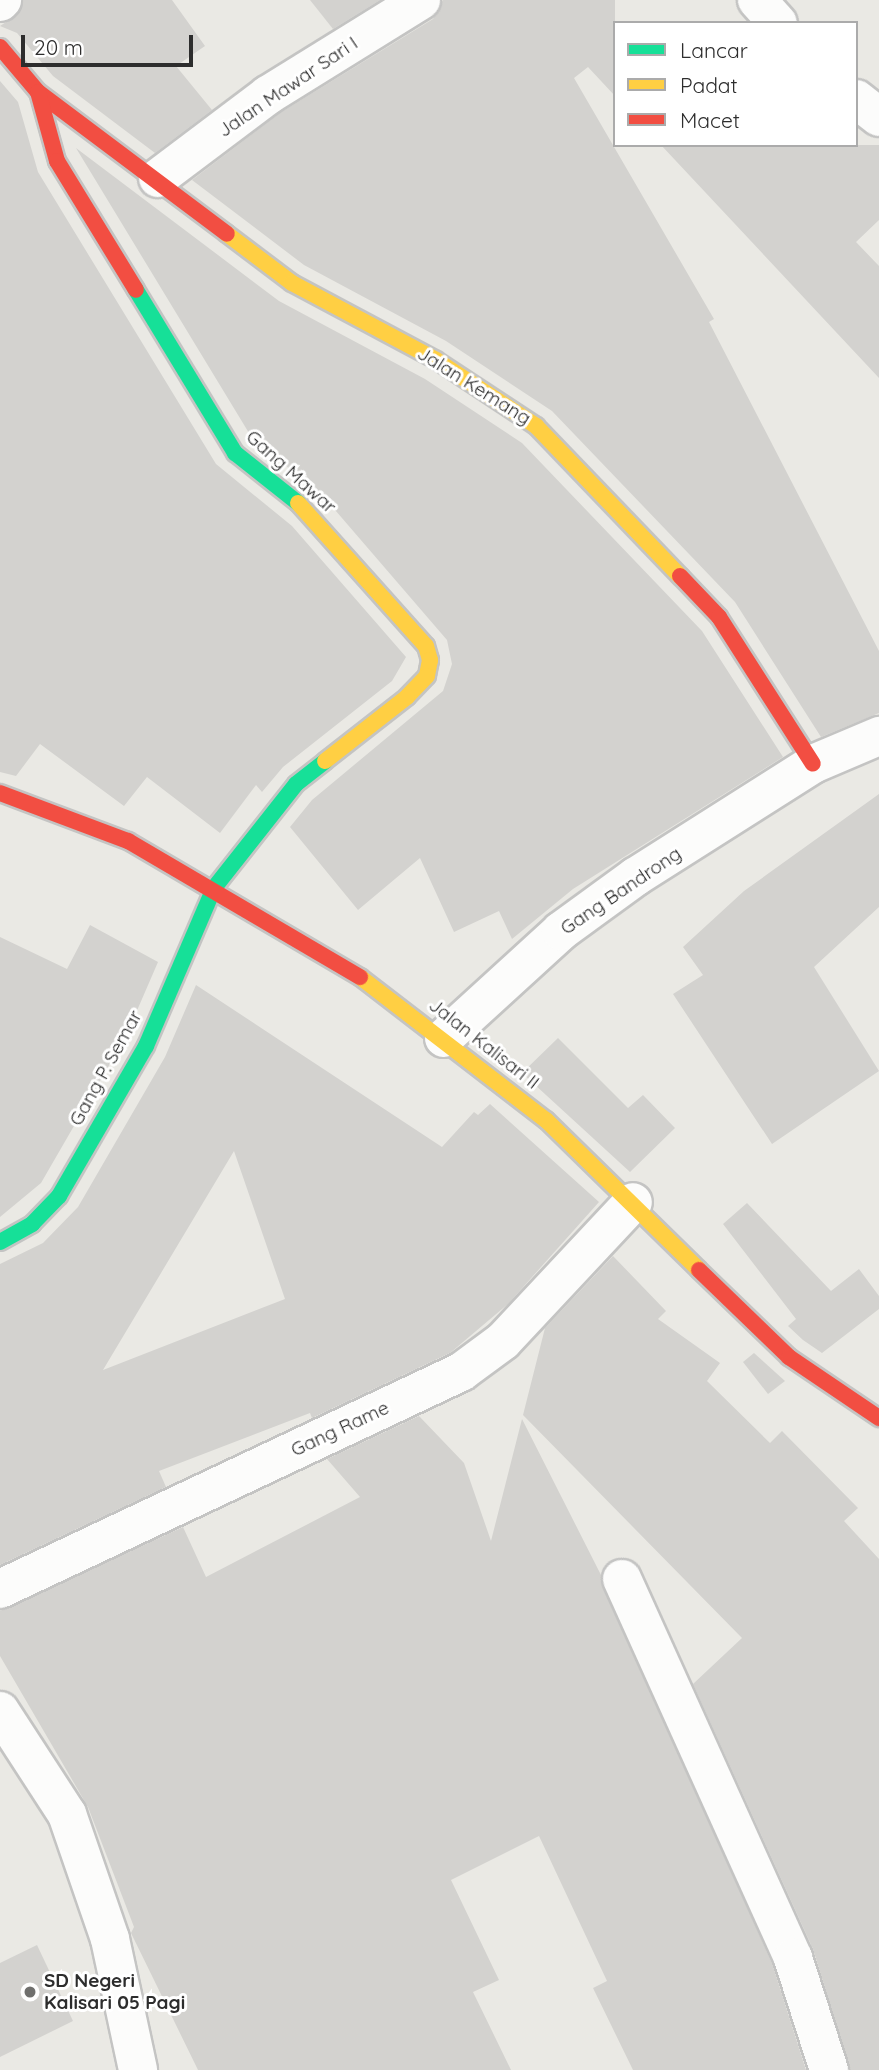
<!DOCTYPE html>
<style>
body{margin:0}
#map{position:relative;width:879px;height:2070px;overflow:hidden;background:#eae9e4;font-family:Quicksand,sans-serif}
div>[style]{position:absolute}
.building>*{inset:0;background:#d3d2cf}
.roads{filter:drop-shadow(2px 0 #c4c4c3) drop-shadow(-2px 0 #c4c4c3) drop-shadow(0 2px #c4c4c3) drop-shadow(0 -2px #c4c4c3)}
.street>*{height:38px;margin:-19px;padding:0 19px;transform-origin:19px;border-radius:19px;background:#fcfcfb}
.fast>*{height:16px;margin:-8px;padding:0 8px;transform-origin:8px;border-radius:8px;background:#16e098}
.slow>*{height:16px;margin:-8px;padding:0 8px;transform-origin:8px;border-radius:8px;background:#ffcf43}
.jam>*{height:16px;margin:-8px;padding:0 8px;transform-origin:8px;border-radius:8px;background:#f24e42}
.dots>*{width:19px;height:19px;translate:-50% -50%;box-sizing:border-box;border:4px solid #fff;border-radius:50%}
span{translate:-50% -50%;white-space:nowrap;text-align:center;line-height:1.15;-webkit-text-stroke:6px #fff;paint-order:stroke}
.street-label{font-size:19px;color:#2d2d2d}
.poi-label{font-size:19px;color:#2d2d2d;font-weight:700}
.left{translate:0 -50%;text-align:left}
.legend{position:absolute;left:613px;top:21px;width:245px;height:126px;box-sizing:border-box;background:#fff;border:2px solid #ababab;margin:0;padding:9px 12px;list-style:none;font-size:21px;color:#2d2d2d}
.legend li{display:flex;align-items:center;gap:14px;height:35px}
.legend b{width:35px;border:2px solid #ababab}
.scale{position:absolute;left:21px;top:35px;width:172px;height:32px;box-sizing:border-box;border:4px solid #2d2d2d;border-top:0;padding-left:9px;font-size:21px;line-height:24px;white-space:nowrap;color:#2d2d2d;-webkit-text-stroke:5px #fff;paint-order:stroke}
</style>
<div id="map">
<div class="building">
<i style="clip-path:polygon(23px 0,172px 0,205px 46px,176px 66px,212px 110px,155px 153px,53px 76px,17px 33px,0 26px,17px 15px)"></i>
<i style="clip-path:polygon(310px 0,380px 0,333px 29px)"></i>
<i style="clip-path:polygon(443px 0,615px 0,615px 96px,588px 67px,574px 78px,714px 319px,709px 322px,879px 651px,879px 713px,821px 737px,735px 602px,552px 411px,446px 341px,304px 265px,192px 180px,280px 113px,433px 19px)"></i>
<i style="clip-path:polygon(0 81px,18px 102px,38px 172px,216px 464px,292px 526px,406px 657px,392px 681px,283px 767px,262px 792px,256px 785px,220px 833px,147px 777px,124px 806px,40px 744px,16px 776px,0 772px)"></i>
<i style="clip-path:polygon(661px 145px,879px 145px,879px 220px,856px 242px,879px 266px,879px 378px)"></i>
<i style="clip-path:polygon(76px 148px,279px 301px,425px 379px,522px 443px,702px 631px,783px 757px,573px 889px,512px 939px,499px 911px,454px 932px,420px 858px,358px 910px,290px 827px,312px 800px,443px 691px,452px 664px,447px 640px,323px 496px,252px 438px)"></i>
<i style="clip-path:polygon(879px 794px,879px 907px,814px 967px,879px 1071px,772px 1144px,673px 994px,703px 975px,683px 947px,744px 891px)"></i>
<i style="clip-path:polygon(90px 925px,158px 962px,126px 1036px,41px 1183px,0 1217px,0 937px,67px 969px)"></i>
<i style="clip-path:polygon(evenodd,196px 985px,442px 1147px,474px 1112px,478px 1115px,490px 1104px,599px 1202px,508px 1304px,450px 1353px,312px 1418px,310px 1413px,159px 1471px,166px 1487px,0 1565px,0 1264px,43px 1243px,78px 1207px,165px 1057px,196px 985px,234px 1151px,285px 1299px,103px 1370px,234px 1151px)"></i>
<i style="clip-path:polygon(558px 1038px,628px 1108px,643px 1095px,675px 1128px,630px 1172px,522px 1073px)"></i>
<i style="clip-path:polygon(747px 1203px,831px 1291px,859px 1269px,879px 1296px,879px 1309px,822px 1353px,803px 1340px,788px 1326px,796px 1319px,723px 1224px)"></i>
<i style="clip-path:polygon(613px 1256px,666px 1311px,658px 1319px,720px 1363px,707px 1381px,770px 1443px,782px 1431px,858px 1508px,844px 1521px,879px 1559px,879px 2070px,850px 2070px,813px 1949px,693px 1684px,742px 1638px,523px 1415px,545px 1328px)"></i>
<i style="clip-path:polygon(754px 1353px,785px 1381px,768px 1394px,743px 1362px)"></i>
<i style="clip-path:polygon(419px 1416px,464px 1463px,491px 1541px,522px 1419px,601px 1575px,773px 1966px,806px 2070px,633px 2070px,593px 1988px,607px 1981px,539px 1836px,451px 1880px,499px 1980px,473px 1992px,511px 2070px,198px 2070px,131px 1933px,134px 1927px,88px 1807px,0 1656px,0 1611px,183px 1527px,206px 1577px,360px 1497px,327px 1459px)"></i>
<i style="clip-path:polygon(37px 1945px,73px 2021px,0 2057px,0 1963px)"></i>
</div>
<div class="roads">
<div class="street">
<i style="left:757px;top:0;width:31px;rotate:48deg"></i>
<i style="left:0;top:2px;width:3px;rotate:-45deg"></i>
<i style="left:856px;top:99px;width:29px;rotate:38deg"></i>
<i style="left:158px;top:178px;width:138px;rotate:-37deg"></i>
<i style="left:268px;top:95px;width:180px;rotate:-31.8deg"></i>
<i style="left:444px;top:1038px;width:159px;rotate:-42.4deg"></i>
<i style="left:561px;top:931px;width:92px;rotate:-36.1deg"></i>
<i style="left:635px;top:877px;width:211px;rotate:-32.4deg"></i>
<i style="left:813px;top:764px;width:72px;rotate:-23deg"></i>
<i style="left:622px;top:1579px;width:416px;rotate:65.7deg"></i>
<i style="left:793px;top:1958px;width:118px;rotate:72.2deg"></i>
<i style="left:0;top:1589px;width:510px;rotate:-25.21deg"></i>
<i style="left:461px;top:1372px;width:52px;rotate:-36.4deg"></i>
<i style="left:503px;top:1341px;width:190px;rotate:-46.9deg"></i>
<i style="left:0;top:1711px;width:123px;rotate:57deg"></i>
<i style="left:67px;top:1814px;width:132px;rotate:71deg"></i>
<i style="left:110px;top:1939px;width:134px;rotate:77.9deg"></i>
</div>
<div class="fast">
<i style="left:136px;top:290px;width:191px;rotate:58.7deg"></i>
<i style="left:235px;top:453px;width:80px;rotate:38.4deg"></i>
<i style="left:0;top:1242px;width:37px;rotate:-29deg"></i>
<i style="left:32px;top:1224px;width:39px;rotate:-46deg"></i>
<i style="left:59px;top:1196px;width:173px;rotate:-59.9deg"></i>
<i style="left:146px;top:1046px;width:172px;rotate:-66.7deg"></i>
<i style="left:214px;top:888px;width:132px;rotate:-51.7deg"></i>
<i style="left:296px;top:784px;width:37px;rotate:-38deg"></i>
</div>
<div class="slow">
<i style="left:227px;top:234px;width:81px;rotate:37deg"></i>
<i style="left:292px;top:283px;width:163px;rotate:28.1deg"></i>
<i style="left:436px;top:360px;width:120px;rotate:33.4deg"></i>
<i style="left:536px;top:426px;width:208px;rotate:46.2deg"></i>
<i style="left:298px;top:503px;width:192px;rotate:48.2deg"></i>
<i style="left:426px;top:646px;width:15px;rotate:74deg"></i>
<i style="left:430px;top:660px;width:16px;rotate:101deg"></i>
<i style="left:427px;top:676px;width:29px;rotate:134deg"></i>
<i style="left:407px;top:697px;width:104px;rotate:142deg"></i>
<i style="left:360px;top:977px;width:235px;rotate:37.6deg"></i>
<i style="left:546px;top:1120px;width:214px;rotate:44.4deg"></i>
</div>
<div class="jam">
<i style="left:0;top:47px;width:59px;rotate:49.8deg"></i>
<i style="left:38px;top:92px;width:236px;rotate:36.9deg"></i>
<i style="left:38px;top:92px;width:72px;rotate:74.6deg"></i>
<i style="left:57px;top:161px;width:151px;rotate:58.5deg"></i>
<i style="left:680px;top:576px;width:57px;rotate:46.4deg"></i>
<i style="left:719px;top:617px;width:174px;rotate:57.4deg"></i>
<i style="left:0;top:793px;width:137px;rotate:20.6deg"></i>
<i style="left:128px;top:841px;width:269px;rotate:30.4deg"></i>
<i style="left:699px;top:1270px;width:125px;rotate:44deg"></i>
<i style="left:789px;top:1357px;width:109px;rotate:34.1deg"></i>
</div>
</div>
<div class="dots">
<i style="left:30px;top:1992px;background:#6f6f6d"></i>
</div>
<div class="street-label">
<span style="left:288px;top:87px;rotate:-34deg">Jalan Mawar Sari I</span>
<span style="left:474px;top:386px;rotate:32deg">Jalan Kemang</span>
<span style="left:291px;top:472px;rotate:42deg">Gang Mawar</span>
<span style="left:621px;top:891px;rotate:-34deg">Gang Bandrong</span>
<span style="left:484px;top:1044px;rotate:38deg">Jalan Kalisari II</span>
<span style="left:106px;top:1068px;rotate:-61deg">Gang P. Semar</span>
<span style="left:340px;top:1429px;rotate:-25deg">Gang Rame</span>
</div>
<div class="poi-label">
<span class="left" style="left:44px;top:1992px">SD Negeri<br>Kalisari 05 Pagi</span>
</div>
<ul class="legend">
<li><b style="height:9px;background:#16e098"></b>Lancar</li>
<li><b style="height:9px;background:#ffcf43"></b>Padat</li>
<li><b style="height:9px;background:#f24e42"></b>Macet</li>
</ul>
<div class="scale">20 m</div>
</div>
